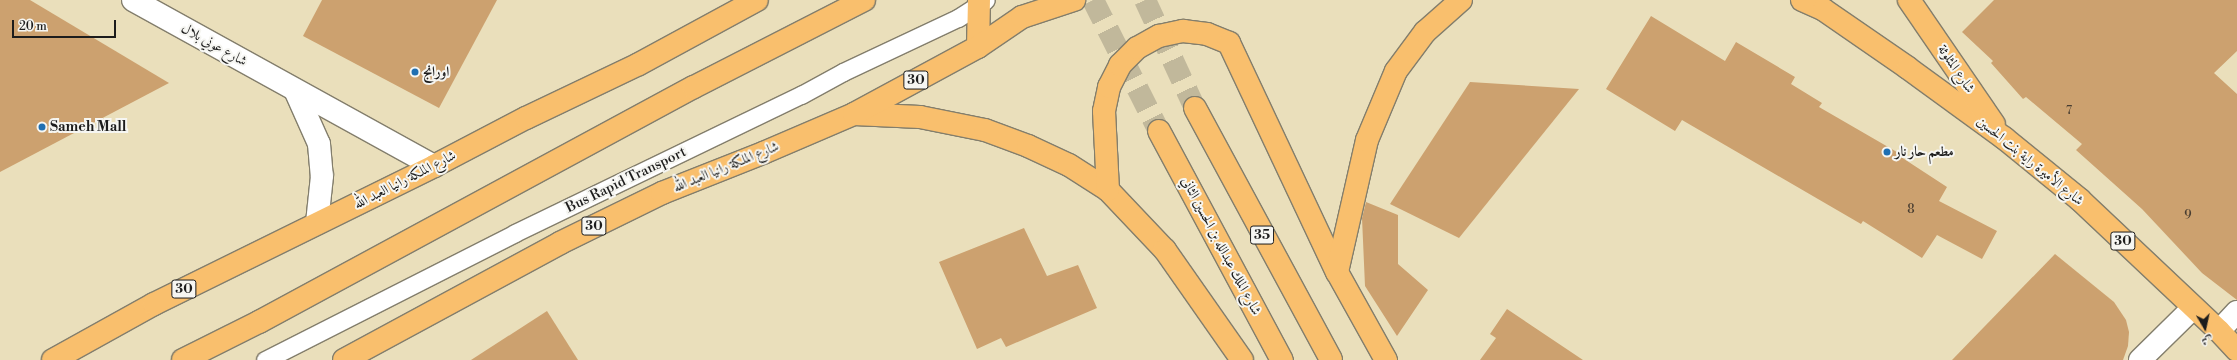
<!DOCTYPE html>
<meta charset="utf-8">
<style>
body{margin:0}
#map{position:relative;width:2237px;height:360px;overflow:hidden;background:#eadfbb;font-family:"Libre Bodoni",Amiri,serif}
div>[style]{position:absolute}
.building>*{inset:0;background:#cca16f}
.highway-tunnel>*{height:22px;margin-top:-11px;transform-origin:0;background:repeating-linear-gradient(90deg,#c1b89b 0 22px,transparent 0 33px)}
.roads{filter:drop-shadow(1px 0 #837e6c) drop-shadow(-1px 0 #837e6c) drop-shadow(0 1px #837e6c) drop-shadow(0 -1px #837e6c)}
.lane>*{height:17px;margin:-8.5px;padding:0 8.5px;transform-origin:8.5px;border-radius:8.5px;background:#fff}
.street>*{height:22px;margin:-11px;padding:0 11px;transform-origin:11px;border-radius:11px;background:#fff}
.primary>*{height:22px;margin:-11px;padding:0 11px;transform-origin:11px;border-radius:11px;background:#f9bf6d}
.highway>*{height:22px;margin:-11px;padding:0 11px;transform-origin:11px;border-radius:11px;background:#f9bf6d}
.dots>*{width:11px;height:11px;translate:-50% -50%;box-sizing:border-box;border:2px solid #f6f6f2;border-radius:50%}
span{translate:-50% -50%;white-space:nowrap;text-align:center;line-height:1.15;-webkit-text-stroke:4px #f6f6f2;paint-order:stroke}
.number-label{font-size:12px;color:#483d31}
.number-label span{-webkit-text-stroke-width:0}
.shield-label span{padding:1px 3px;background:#f6f6f2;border:1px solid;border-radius:3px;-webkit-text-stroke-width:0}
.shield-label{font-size:13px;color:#1c1c1c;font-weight:700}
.street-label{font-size:14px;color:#1c1c1c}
.poi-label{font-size:14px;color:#1c1c1c;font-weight:700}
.left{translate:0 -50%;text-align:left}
.north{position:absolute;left:2185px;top:308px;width:40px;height:40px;-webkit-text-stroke:3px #f6f6f2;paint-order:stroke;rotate:171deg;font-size:11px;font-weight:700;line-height:16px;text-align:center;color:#1c1c1c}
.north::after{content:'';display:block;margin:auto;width:14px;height:18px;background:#1c1c1c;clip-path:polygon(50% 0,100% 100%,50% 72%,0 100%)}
.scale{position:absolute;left:12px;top:20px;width:104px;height:18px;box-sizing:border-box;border:2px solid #1c1c1c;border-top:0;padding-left:5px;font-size:12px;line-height:14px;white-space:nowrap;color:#1c1c1c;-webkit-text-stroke:3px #f6f6f2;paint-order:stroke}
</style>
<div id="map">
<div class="building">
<i style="clip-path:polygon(0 0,30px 0,169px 83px,0 172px)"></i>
<i style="clip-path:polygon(322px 0,497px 0,439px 108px,303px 36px)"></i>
<i style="clip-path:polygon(1994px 0,2237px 0,2237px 51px,2214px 73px,2237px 94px,2237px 300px,2202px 273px,2142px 209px,2076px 150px,2082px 144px,2026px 97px,2023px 99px,1991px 63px,1993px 61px,1962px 32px)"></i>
<i style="clip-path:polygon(1651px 16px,1725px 61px,1736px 42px,1795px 77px,1791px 84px,1822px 103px,1819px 107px,1902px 155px,1901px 157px,1947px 187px,1939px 201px,1997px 231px,1982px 259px,1937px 235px,1922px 258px,1863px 221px,1861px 224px,1682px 120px,1675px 131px,1606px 89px)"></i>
<i style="clip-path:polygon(1470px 82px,1579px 89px,1459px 238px,1390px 204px)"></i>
<i style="clip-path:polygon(1366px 202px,1398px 215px,1398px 264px,1428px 290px,1397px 336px,1365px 286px,1362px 218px)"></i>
<i style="clip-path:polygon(1024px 228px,1047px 276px,1078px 265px,1097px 308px,1006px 347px,1001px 338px,977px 349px,939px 262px)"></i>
<i style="clip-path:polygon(2055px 254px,2114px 302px,2126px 320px,2129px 332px,2128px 346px,2123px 360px,1952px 360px)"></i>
<i style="clip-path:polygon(1507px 309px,1583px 360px,1480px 360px,1496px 338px,1490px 334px)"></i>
<i style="clip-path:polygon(547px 311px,578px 360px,471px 360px)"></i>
</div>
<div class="highway-tunnel">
<i style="left:1093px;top:0;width:147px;rotate:63.3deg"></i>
<i style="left:1145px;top:0;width:119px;rotate:65.2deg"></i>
</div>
<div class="roads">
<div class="lane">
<i style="left:265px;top:360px;width:280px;rotate:-26.9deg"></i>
<i style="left:515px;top:233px;width:318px;rotate:-25.8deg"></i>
<i style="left:801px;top:95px;width:48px;rotate:-28.7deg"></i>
<i style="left:843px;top:72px;width:127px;rotate:-25.2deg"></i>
<i style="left:958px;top:18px;width:33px;rotate:-33deg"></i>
</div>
<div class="street">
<i style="left:133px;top:0;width:344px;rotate:28.9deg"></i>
<i style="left:295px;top:90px;width:59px;rotate:66deg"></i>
<i style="left:319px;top:144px;width:32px;rotate:85deg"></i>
<i style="left:322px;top:176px;width:47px;rotate:96.1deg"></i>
<i style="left:2219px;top:331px;width:26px;rotate:-47deg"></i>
<i style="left:2140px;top:360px;width:74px;rotate:-44.5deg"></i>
</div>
<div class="primary">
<i style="left:1802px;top:0;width:24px;rotate:24deg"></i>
<i style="left:1824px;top:10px;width:102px;rotate:34.6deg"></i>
<i style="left:1908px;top:68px;width:119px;rotate:36.1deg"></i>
<i style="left:2004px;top:138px;width:97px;rotate:39.1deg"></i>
<i style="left:2079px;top:199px;width:192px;rotate:43.3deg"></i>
<i style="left:2219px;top:331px;width:26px;rotate:47deg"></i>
<i style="left:1909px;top:0;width:150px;rotate:55.6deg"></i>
<i style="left:978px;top:47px;width:47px;rotate:-88.8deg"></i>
<i style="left:854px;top:114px;width:66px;rotate:2.6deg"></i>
<i style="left:920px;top:117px;width:66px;rotate:11.3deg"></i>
<i style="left:985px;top:130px;width:46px;rotate:20.4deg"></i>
<i style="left:1028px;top:146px;width:45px;rotate:24.9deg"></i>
<i style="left:1069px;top:165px;width:46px;rotate:32.7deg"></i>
<i style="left:1108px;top:190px;width:83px;rotate:46.5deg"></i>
<i style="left:1165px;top:250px;width:134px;rotate:55deg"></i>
<i style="left:1108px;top:190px;width:79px;rotate:-92.9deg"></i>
<i style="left:1104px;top:111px;width:25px;rotate:-78deg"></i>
<i style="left:1109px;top:87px;width:25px;rotate:-63deg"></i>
<i style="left:1120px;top:65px;width:24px;rotate:-45deg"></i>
<i style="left:1137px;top:48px;width:25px;rotate:-29deg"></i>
<i style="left:1159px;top:36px;width:25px;rotate:-12deg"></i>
<i style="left:1183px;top:31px;width:24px;rotate:7deg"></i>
<i style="left:1207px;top:34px;width:24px;rotate:22deg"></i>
<i style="left:1229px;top:43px;width:253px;rotate:64.8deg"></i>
<i style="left:1337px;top:272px;width:101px;rotate:60.9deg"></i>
<i style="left:1337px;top:272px;width:135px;rotate:-77.2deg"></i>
<i style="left:1367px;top:140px;width:75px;rotate:-67.2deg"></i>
<i style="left:1396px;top:71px;width:49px;rotate:-53.4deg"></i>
<i style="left:1425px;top:32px;width:48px;rotate:-41.6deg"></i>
<i style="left:53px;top:360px;width:115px;rotate:-29deg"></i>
<i style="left:154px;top:304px;width:312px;rotate:-26.2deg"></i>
<i style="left:434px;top:166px;width:104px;rotate:-27.6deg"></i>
<i style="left:526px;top:118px;width:125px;rotate:-25.5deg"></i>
<i style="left:639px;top:64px;width:134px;rotate:-28.5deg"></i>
<i style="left:183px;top:360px;width:85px;rotate:-26.6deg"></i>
<i style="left:259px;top:322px;width:494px;rotate:-28.4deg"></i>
<i style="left:694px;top:87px;width:191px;rotate:-27.1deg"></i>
<i style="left:344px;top:360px;width:246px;rotate:-28.4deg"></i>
<i style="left:560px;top:243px;width:114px;rotate:-26.1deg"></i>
<i style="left:662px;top:193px;width:109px;rotate:-21.6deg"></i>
<i style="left:763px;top:153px;width:99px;rotate:-23.2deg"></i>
<i style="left:854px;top:114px;width:141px;rotate:-28.4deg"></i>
<i style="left:978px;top:47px;width:53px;rotate:-34.3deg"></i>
<i style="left:1022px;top:17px;width:55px;rotate:-18.1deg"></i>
</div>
<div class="highway">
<i style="left:1195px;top:108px;width:286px;rotate:61.6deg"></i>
<i style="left:1159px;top:131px;width:260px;rotate:61.8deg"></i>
</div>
</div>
<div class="dots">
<i style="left:415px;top:72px;background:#1f6fb2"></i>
<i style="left:42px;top:127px;background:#1f6fb2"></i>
<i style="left:1887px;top:152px;background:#1f6fb2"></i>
</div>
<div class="number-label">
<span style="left:2069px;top:111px">7</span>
<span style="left:1911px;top:210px">8</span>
<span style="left:2188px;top:216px">9</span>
</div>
<div class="shield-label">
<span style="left:916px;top:80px">30</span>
<span style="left:594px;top:226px">30</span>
<span style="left:1262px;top:235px">35</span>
<span style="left:2123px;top:241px">30</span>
<span style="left:184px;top:289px">30</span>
</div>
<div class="street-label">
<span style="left:214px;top:45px;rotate:29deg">شارع عوني بلال</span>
<span style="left:1956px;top:69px;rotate:56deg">شارع المثلوثة</span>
<span style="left:2030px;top:161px;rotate:39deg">شارع الأميرة راية بنت الحسين</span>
<span style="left:726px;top:167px;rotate:-22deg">شارع الملكة رانيا العبد الله</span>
<span style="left:405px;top:180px;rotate:-27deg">شارع الملكة رانيا العبد الله</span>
<span style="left:626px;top:180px;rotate:-26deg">Bus Rapid Transport</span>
<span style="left:1221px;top:246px;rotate:62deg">شارع الملك عبدالله بن الحسين الثاني</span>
</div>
<div class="poi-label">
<span class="left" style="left:423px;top:72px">اورانج</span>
<span class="left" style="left:50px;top:127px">Sameh Mall</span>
<span class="left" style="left:1895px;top:152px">مطعم حار نار</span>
</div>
<div class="north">ش</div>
<div class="scale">20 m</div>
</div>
